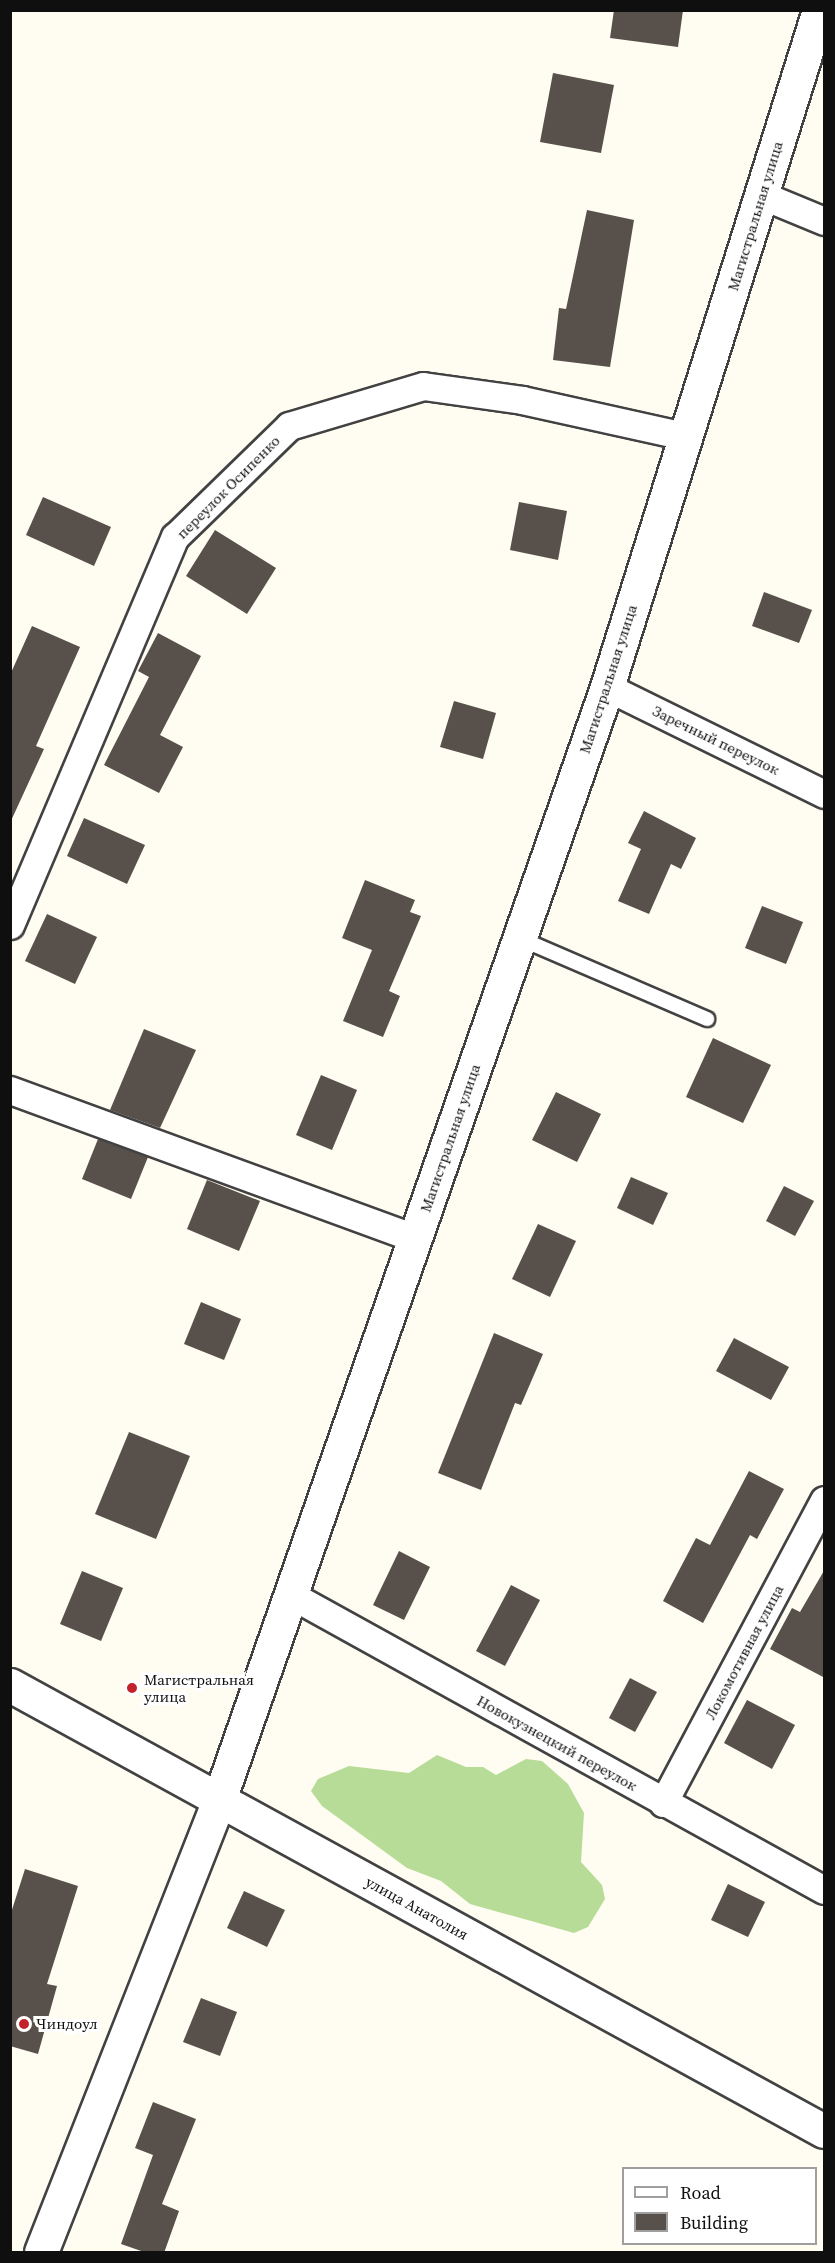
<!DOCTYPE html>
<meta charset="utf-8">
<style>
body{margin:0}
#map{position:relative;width:835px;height:2263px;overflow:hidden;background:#fffcf1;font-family:"Source Serif 4",serif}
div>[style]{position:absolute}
.forest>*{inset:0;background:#b7dc98}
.building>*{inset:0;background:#58504b}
.roads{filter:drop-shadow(2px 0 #424242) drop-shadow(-2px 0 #424242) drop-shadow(0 2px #424242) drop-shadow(0 -2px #424242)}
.service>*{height:14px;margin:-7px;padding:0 7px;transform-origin:7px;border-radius:7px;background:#fff}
.minor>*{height:27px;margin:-13.5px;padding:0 13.5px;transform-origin:13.5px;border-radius:13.5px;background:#fff}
.tertiary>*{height:33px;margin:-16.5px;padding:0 16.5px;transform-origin:16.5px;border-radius:16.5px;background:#fff}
.dots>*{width:16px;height:16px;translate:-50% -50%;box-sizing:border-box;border:3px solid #fff;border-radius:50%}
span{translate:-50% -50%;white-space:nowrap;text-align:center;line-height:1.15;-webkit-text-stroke:6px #fff;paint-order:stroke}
.street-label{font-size:15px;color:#0f0f0f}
.poi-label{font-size:15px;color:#0f0f0f}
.left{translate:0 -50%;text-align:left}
.frame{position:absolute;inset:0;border:12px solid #0f0f0f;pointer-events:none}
.legend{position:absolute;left:622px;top:2167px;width:195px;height:78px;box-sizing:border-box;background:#fff;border:2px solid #9f9f9f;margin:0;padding:8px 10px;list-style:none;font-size:18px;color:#0f0f0f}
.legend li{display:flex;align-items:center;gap:12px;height:30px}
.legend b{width:30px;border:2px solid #9f9f9f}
</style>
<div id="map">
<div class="forest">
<i style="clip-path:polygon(437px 1755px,466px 1767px,483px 1767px,496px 1775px,526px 1759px,542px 1761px,568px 1784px,584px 1813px,581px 1862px,602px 1885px,605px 1899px,588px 1927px,574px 1933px,470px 1904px,441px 1881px,407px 1868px,322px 1806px,311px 1791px,318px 1779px,349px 1766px,409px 1773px)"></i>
</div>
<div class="building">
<i style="clip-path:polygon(614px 10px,683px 10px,678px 47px,610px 38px)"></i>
<i style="clip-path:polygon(553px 73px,614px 85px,601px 153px,540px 142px)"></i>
<i style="clip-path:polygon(587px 210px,634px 220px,610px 367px,553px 360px,559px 308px,566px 309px)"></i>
<i style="clip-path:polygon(43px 497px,111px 527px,94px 566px,26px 535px)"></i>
<i style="clip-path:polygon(519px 502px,567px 511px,558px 560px,510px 550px)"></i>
<i style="clip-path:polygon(215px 530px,276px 568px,247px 614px,186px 576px)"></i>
<i style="clip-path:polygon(764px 592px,812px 610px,799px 643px,752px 626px)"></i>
<i style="clip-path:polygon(32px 626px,80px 647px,36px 746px,44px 749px,10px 823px,10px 675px)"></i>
<i style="clip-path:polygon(158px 633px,201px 656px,160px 735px,183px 747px,159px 793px,104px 765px,149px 677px,138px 671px)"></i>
<i style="clip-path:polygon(454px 701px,496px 713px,483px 759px,440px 747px)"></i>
<i style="clip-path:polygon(644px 811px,696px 838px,681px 869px,671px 864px,649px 914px,618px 901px,641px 849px,628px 843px)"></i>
<i style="clip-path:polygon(84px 818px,145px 845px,127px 884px,67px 856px)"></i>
<i style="clip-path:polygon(365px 880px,415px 900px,410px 912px,421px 916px,389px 991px,400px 996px,383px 1037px,343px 1021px,372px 950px,342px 938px)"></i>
<i style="clip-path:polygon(762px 906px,803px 922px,786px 964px,745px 948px)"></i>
<i style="clip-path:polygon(47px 914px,97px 937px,75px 984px,25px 961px)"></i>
<i style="clip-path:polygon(144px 1029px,196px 1050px,160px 1128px,110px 1110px)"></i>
<i style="clip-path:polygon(713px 1038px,771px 1065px,743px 1123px,686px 1097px)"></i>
<i style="clip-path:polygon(321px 1075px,357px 1090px,332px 1150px,296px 1135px)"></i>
<i style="clip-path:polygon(556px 1092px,601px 1114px,577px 1162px,532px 1140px)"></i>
<i style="clip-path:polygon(98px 1139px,148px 1157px,131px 1199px,82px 1179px)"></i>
<i style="clip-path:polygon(631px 1177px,668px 1193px,653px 1225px,617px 1208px)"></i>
<i style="clip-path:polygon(207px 1180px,260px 1201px,239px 1251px,187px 1229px)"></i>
<i style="clip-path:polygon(784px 1186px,814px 1201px,795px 1236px,766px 1221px)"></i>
<i style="clip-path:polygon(538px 1224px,576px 1241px,550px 1297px,512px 1279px)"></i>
<i style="clip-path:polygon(201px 1302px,241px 1319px,224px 1360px,184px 1344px)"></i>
<i style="clip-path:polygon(494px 1333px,543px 1354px,521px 1405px,515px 1403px,481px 1490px,438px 1473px)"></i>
<i style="clip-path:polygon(734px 1338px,789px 1367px,771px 1400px,716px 1371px)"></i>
<i style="clip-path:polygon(129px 1432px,190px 1456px,156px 1539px,95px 1514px)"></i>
<i style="clip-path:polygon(749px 1471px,784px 1489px,757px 1539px,750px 1535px,703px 1623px,663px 1601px,696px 1538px,710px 1545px)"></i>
<i style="clip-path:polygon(399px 1551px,430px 1567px,404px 1620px,373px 1605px)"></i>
<i style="clip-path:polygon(825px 1569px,825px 1678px,770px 1649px,792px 1608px,800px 1612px)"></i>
<i style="clip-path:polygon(82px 1571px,123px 1588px,101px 1641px,60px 1624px)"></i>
<i style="clip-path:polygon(511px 1585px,540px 1600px,505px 1666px,476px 1651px)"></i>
<i style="clip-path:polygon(630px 1678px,657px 1692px,635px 1732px,609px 1718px)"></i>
<i style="clip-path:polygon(747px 1700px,795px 1725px,772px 1769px,724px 1743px)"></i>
<i style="clip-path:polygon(25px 1869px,78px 1886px,47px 1984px,57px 1986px,38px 2054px,10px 2046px,10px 1916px)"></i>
<i style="clip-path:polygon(728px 1884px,765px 1902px,748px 1937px,711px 1920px)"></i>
<i style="clip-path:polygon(244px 1891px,285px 1910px,267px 1947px,227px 1928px)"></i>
<i style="clip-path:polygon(201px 1998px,237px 2012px,220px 2056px,183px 2042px)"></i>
<i style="clip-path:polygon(153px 2102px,196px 2119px,162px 2204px,179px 2211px,164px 2253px,147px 2253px,121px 2244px,153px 2155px,135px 2148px)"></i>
</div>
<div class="roads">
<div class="service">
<i style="left:519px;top:938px;width:205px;rotate:23.3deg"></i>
</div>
<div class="minor">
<i style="left:761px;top:195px;width:68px;rotate:22.4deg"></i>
<i style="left:607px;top:687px;width:242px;rotate:26.2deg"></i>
<i style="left:10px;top:925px;width:422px;rotate:-67deg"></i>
<i style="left:175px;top:537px;width:159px;rotate:-44.2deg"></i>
<i style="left:289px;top:426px;width:140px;rotate:-16.6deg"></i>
<i style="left:423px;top:386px;width:100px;rotate:8deg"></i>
<i style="left:522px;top:400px;width:167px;rotate:12.5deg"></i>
<i style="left:10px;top:1090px;width:431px;rotate:20.1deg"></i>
<i style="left:291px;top:1595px;width:609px;rotate:28.96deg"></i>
<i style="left:663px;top:1803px;width:343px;rotate:-62deg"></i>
</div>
<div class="tertiary">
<i style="left:10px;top:1685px;width:928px;rotate:28.72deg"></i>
<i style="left:41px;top:2252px;width:486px;rotate:-68.5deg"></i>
<i style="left:219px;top:1800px;width:1179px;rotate:-70.78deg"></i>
<i style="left:607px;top:687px;width:709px;rotate:-72.61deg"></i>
</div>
</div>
<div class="dots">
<i style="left:132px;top:1688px;background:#c4222a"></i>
<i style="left:24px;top:2024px;background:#c4222a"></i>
</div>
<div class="street-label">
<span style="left:755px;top:216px;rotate:-73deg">Магистральная улица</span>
<span style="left:228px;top:487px;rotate:-45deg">переулок Осипенко</span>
<span style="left:608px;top:679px;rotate:-72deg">Магистральная улица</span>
<span style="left:716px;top:740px;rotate:26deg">Заречный переулок</span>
<span style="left:450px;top:1138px;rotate:-71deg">Магистральная улица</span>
<span style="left:744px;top:1652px;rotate:-62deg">Локомотивная улица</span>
<span style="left:557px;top:1743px;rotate:29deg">Новокузнецкий переулок</span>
<span style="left:417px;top:1908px;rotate:29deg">улица Анатолия</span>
</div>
<div class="poi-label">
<span class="left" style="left:144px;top:1688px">Магистральная<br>улица</span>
<span class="left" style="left:36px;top:2024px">Чиндоул</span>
</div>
<div class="frame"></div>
<ul class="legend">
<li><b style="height:8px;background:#fff"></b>Road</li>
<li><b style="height:16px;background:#58504b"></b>Building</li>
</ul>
</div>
